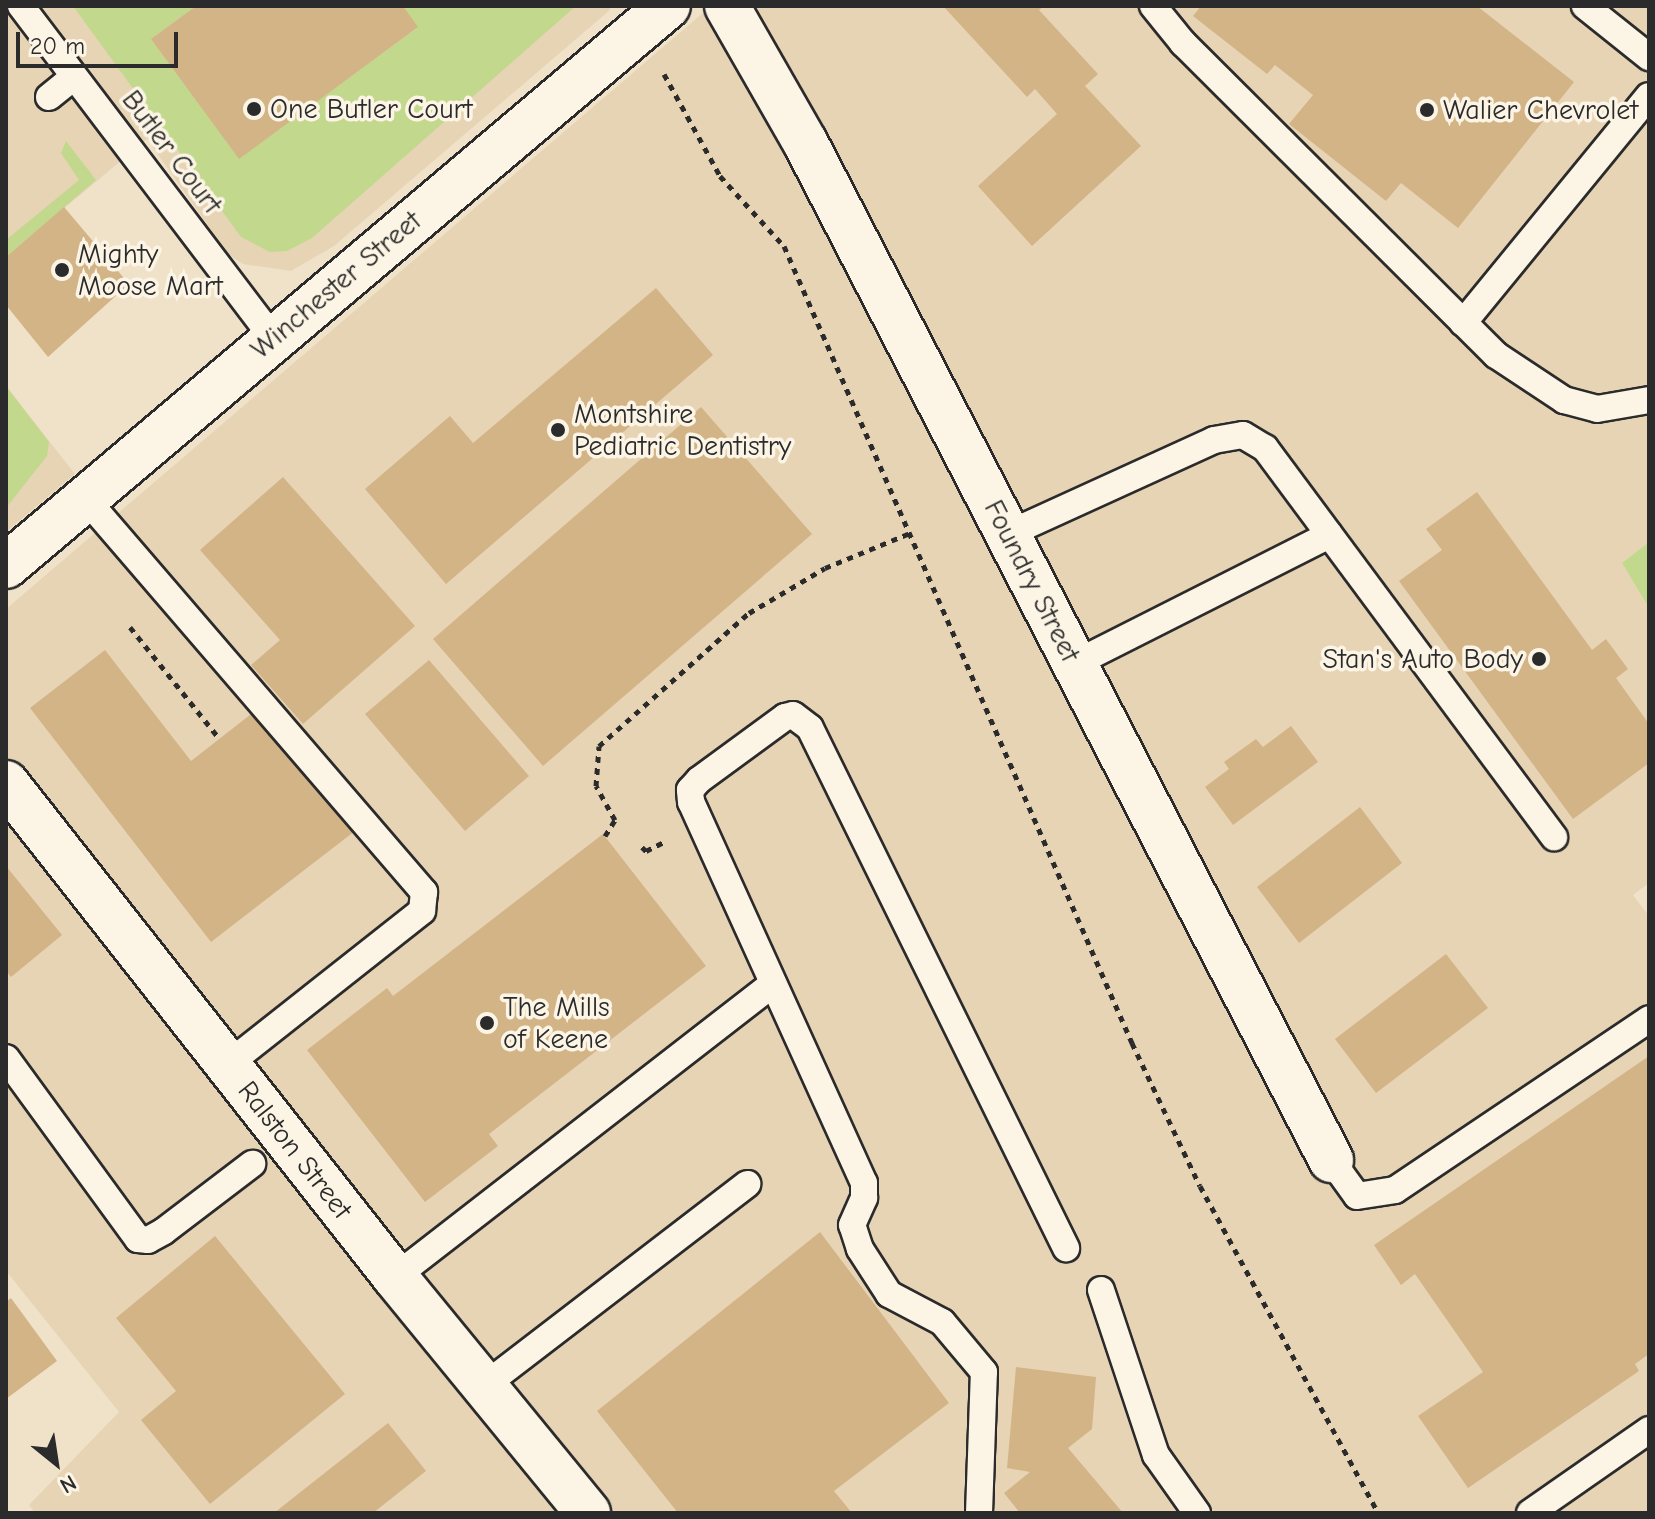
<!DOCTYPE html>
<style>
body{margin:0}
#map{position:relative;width:1655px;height:1519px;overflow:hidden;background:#f0e2c9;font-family:"Comic Neue",sans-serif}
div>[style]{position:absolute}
.built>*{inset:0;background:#e7d4b5}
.green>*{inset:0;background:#c2d88d}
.building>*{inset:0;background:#d3b487}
.path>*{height:5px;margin-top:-2.5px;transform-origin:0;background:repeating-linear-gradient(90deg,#2b2b2b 0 6px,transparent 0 12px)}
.roads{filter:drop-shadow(2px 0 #2b2b2b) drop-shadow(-2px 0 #2b2b2b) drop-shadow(0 2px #2b2b2b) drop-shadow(0 -2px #2b2b2b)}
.service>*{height:26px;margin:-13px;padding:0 13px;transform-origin:13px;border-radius:13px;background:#fcf5e5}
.minor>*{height:44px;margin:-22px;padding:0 22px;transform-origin:22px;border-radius:22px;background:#fcf5e5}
.tertiary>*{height:44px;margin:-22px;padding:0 22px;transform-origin:22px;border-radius:22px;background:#fcf5e5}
.dots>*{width:22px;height:22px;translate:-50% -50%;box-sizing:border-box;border:4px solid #fcf5e5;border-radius:50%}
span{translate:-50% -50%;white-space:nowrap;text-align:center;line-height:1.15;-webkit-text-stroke:7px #fcf5e5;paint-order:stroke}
.poi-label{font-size:28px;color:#2b2b2b}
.left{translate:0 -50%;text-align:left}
.right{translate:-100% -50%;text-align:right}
.street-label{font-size:28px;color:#2b2b2b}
.frame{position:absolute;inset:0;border:8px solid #2b2b2b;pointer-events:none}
.north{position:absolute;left:16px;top:1423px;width:80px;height:80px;-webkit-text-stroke:6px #fcf5e5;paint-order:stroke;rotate:150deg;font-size:22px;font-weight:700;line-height:32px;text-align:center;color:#2b2b2b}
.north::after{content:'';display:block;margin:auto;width:28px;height:36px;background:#2b2b2b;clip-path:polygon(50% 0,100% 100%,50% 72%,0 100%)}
.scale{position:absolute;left:16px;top:32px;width:162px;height:36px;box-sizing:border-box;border:4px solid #2b2b2b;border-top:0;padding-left:10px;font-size:24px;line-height:28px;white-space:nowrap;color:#2b2b2b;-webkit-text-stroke:6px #fcf5e5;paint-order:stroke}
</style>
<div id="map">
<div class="built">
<i style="clip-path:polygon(6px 6px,609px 6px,610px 10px,334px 246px,291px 271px,243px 264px,228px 254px,147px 139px,6px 257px)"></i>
<i style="clip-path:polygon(711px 6px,1649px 6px,1649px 542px,1622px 563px,1649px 608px,1649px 883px,1633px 895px,1649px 916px,1649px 1513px,35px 1513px,29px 1505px,119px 1412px,6px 1271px,6px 609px)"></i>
<i style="clip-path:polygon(6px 386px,75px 474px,6px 532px)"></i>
</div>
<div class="green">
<i style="clip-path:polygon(73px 6px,196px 6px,151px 39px,239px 158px,417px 28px,403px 6px,576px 6px,312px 238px,287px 251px,270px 252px,241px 237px)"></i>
<i style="clip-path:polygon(66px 141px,96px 180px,6px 257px,6px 240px,79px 180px,61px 153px)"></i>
<i style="clip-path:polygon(6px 386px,49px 442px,47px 456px,6px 508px)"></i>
<i style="clip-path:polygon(1649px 542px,1649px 608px,1622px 563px)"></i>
</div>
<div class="building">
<i style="clip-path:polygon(196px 6px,403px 6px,418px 27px,239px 159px,151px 39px)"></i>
<i style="clip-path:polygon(943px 6px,1044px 6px,1039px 10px,1098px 74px,1085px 86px,1141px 146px,1032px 246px,978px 186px,1057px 114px,1035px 89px,1027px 97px)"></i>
<i style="clip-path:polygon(1201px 6px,1477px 6px,1574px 82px,1458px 228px,1401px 183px,1386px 201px,1289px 124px,1313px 95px,1275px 65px,1267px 74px,1193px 16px)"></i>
<i style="clip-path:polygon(64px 207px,129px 284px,48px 357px,6px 305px,6px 257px)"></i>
<i style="clip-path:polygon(656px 288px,713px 355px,446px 584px,365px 489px,450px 416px,473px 443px)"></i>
<i style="clip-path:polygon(701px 407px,812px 534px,543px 766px,433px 639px)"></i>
<i style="clip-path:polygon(283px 477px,415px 626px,303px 724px,251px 665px,280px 640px,200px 550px)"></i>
<i style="clip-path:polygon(1477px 492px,1592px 650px,1606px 639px,1628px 669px,1616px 678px,1649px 724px,1649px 763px,1573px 819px,1399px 581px,1442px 550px,1426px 529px)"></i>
<i style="clip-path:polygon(105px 650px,191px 761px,259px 708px,355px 831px,211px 942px,30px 708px)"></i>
<i style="clip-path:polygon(429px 660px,529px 776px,465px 831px,365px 714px)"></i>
<i style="clip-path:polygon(1291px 726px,1318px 762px,1233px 825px,1205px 787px,1229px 769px,1224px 762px,1256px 739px,1263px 747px)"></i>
<i style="clip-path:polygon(1360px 807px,1402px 863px,1299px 943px,1257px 887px)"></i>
<i style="clip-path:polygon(603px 834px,706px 966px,489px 1134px,498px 1146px,425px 1202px,307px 1050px,387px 988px,393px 996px)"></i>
<i style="clip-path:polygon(6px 866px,62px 935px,11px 977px,6px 971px)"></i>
<i style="clip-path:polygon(1446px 954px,1488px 1008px,1376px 1093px,1335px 1039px)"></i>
<i style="clip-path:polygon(1649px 1056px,1649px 1354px,1635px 1364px,1639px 1371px,1468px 1488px,1418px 1416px,1483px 1372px,1415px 1274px,1401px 1285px,1374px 1245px)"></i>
<i style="clip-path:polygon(820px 1232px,949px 1403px,834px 1491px,852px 1513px,678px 1513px,597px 1411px)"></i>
<i style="clip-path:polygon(215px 1236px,345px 1394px,210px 1504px,141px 1420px,176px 1391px,116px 1318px)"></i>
<i style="clip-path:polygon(11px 1298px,57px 1361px,6px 1399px,6px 1302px)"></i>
<i style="clip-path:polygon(1016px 1367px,1096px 1377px,1092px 1429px,1068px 1448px,1123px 1513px,1020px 1513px,1004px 1493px,1030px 1472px,1007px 1468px)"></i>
<i style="clip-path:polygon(388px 1423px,426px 1471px,373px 1513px,274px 1513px)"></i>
</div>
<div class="path">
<i style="left:664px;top:74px;width:116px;rotate:61.2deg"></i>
<i style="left:720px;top:176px;width:95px;rotate:47.6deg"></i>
<i style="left:784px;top:246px;width:870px;rotate:66.41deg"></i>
<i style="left:1132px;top:1043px;width:158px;rotate:64.6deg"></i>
<i style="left:1200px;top:1186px;width:372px;rotate:61.4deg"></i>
<i style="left:130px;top:627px;width:142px;rotate:51.3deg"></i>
<i style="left:605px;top:836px;width:19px;rotate:-58deg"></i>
<i style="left:615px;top:820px;width:39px;rotate:-119deg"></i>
<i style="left:596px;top:786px;width:40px;rotate:-85.7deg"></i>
<i style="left:599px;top:746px;width:200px;rotate:-41.6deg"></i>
<i style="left:749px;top:613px;width:88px;rotate:-30.6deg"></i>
<i style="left:825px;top:568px;width:92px;rotate:-22.4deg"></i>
<i style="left:642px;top:847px;width:6px;rotate:45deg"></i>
<i style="left:646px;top:851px;width:20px;rotate:-27deg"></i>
</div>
<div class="roads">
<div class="service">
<i style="left:21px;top:6px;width:415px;rotate:52.8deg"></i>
<i style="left:1153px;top:6px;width:48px;rotate:51deg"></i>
<i style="left:1183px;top:43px;width:442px;rotate:44.9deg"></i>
<i style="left:1496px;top:355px;width:82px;rotate:33.5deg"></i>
<i style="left:1564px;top:400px;width:34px;rotate:15deg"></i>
<i style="left:1597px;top:409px;width:53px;rotate:-9.8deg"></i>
<i style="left:1585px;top:6px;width:82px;rotate:38.6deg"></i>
<i style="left:49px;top:97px;width:32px;rotate:-39deg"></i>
<i style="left:1463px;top:323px;width:293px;rotate:-50.7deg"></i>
<i style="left:85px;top:498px;width:520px;rotate:49.29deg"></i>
<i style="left:424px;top:892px;width:19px;rotate:96deg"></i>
<i style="left:422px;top:911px;width:248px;rotate:141.7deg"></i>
<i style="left:1008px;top:534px;width:226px;rotate:-24.5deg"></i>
<i style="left:1214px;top:440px;width:29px;rotate:-10deg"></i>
<i style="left:1243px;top:435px;width:26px;rotate:31deg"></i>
<i style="left:1265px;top:448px;width:485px;rotate:53.4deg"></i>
<i style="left:1074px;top:664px;width:286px;rotate:-26.8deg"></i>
<i style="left:6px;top:1058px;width:224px;rotate:53.9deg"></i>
<i style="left:138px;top:1239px;width:10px;rotate:6deg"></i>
<i style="left:148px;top:1240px;width:18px;rotate:-29deg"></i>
<i style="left:164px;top:1231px;width:111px;rotate:-37.3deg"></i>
<i style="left:1331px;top:1160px;width:44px;rotate:54.2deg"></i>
<i style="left:1357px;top:1196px;width:38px;rotate:-9deg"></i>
<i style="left:1395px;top:1190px;width:306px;rotate:-33.9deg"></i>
<i style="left:395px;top:1277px;width:477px;rotate:-37.8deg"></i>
<i style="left:1101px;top:1290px;width:174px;rotate:71.6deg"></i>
<i style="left:1156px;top:1455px;width:71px;rotate:54.7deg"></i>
<i style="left:484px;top:1386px;width:332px;rotate:-37.5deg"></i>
<i style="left:979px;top:1513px;width:141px;rotate:-88deg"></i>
<i style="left:984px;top:1372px;width:65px;rotate:-130deg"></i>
<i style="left:942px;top:1322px;width:60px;rotate:-152.2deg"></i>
<i style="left:889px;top:1294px;width:54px;rotate:-122.8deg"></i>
<i style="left:860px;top:1249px;width:25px;rotate:-108deg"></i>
<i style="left:852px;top:1225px;width:30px;rotate:-66deg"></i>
<i style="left:864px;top:1198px;width:15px;rotate:-90deg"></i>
<i style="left:864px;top:1183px;width:418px;rotate:-114.4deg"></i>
<i style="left:691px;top:802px;width:12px;rotate:-95deg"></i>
<i style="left:690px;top:790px;width:13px;rotate:-48deg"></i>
<i style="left:699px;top:780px;width:107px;rotate:-36.2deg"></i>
<i style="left:785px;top:717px;width:8px;rotate:-14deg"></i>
<i style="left:793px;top:715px;width:21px;rotate:37deg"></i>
<i style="left:810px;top:728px;width:580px;rotate:63.79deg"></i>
<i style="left:1530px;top:1513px;width:145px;rotate:-34.9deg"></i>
</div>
<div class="minor">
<i style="left:727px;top:6px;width:157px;rotate:60.2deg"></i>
<i style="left:805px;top:142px;width:1146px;rotate:62.67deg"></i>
<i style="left:6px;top:783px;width:629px;rotate:51.78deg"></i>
<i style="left:395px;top:1277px;width:305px;rotate:50.7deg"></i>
</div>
<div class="tertiary">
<i style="left:6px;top:566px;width:867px;rotate:-40.23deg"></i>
</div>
</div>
<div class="dots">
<i style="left:254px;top:109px;background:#2b2b2b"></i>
<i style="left:1427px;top:110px;background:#2b2b2b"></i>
<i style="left:62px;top:270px;background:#2b2b2b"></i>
<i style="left:558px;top:430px;background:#2b2b2b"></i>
<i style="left:1539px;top:659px;background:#2b2b2b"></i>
<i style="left:487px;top:1023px;background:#2b2b2b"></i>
</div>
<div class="poi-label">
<span class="left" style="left:270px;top:109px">One Butler Court</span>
<span class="left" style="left:1443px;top:110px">Walier Chevrolet</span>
<span class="left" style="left:78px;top:270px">Mighty<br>Moose Mart</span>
<span class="left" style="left:574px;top:430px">Montshire<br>Pediatric Dentistry</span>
<span class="right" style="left:1523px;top:659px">Stan's Auto Body</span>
<span class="left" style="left:503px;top:1023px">The Mills<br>of Keene</span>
</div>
<div class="street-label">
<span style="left:172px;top:152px;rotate:53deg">Butler Court</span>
<span style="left:336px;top:285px;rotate:-40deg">Winchester Street</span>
<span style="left:1032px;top:581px;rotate:63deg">Foundry Street</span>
<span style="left:295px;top:1150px;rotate:52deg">Ralston Street</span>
</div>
<div class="frame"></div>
<div class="north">N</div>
<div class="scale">20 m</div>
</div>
